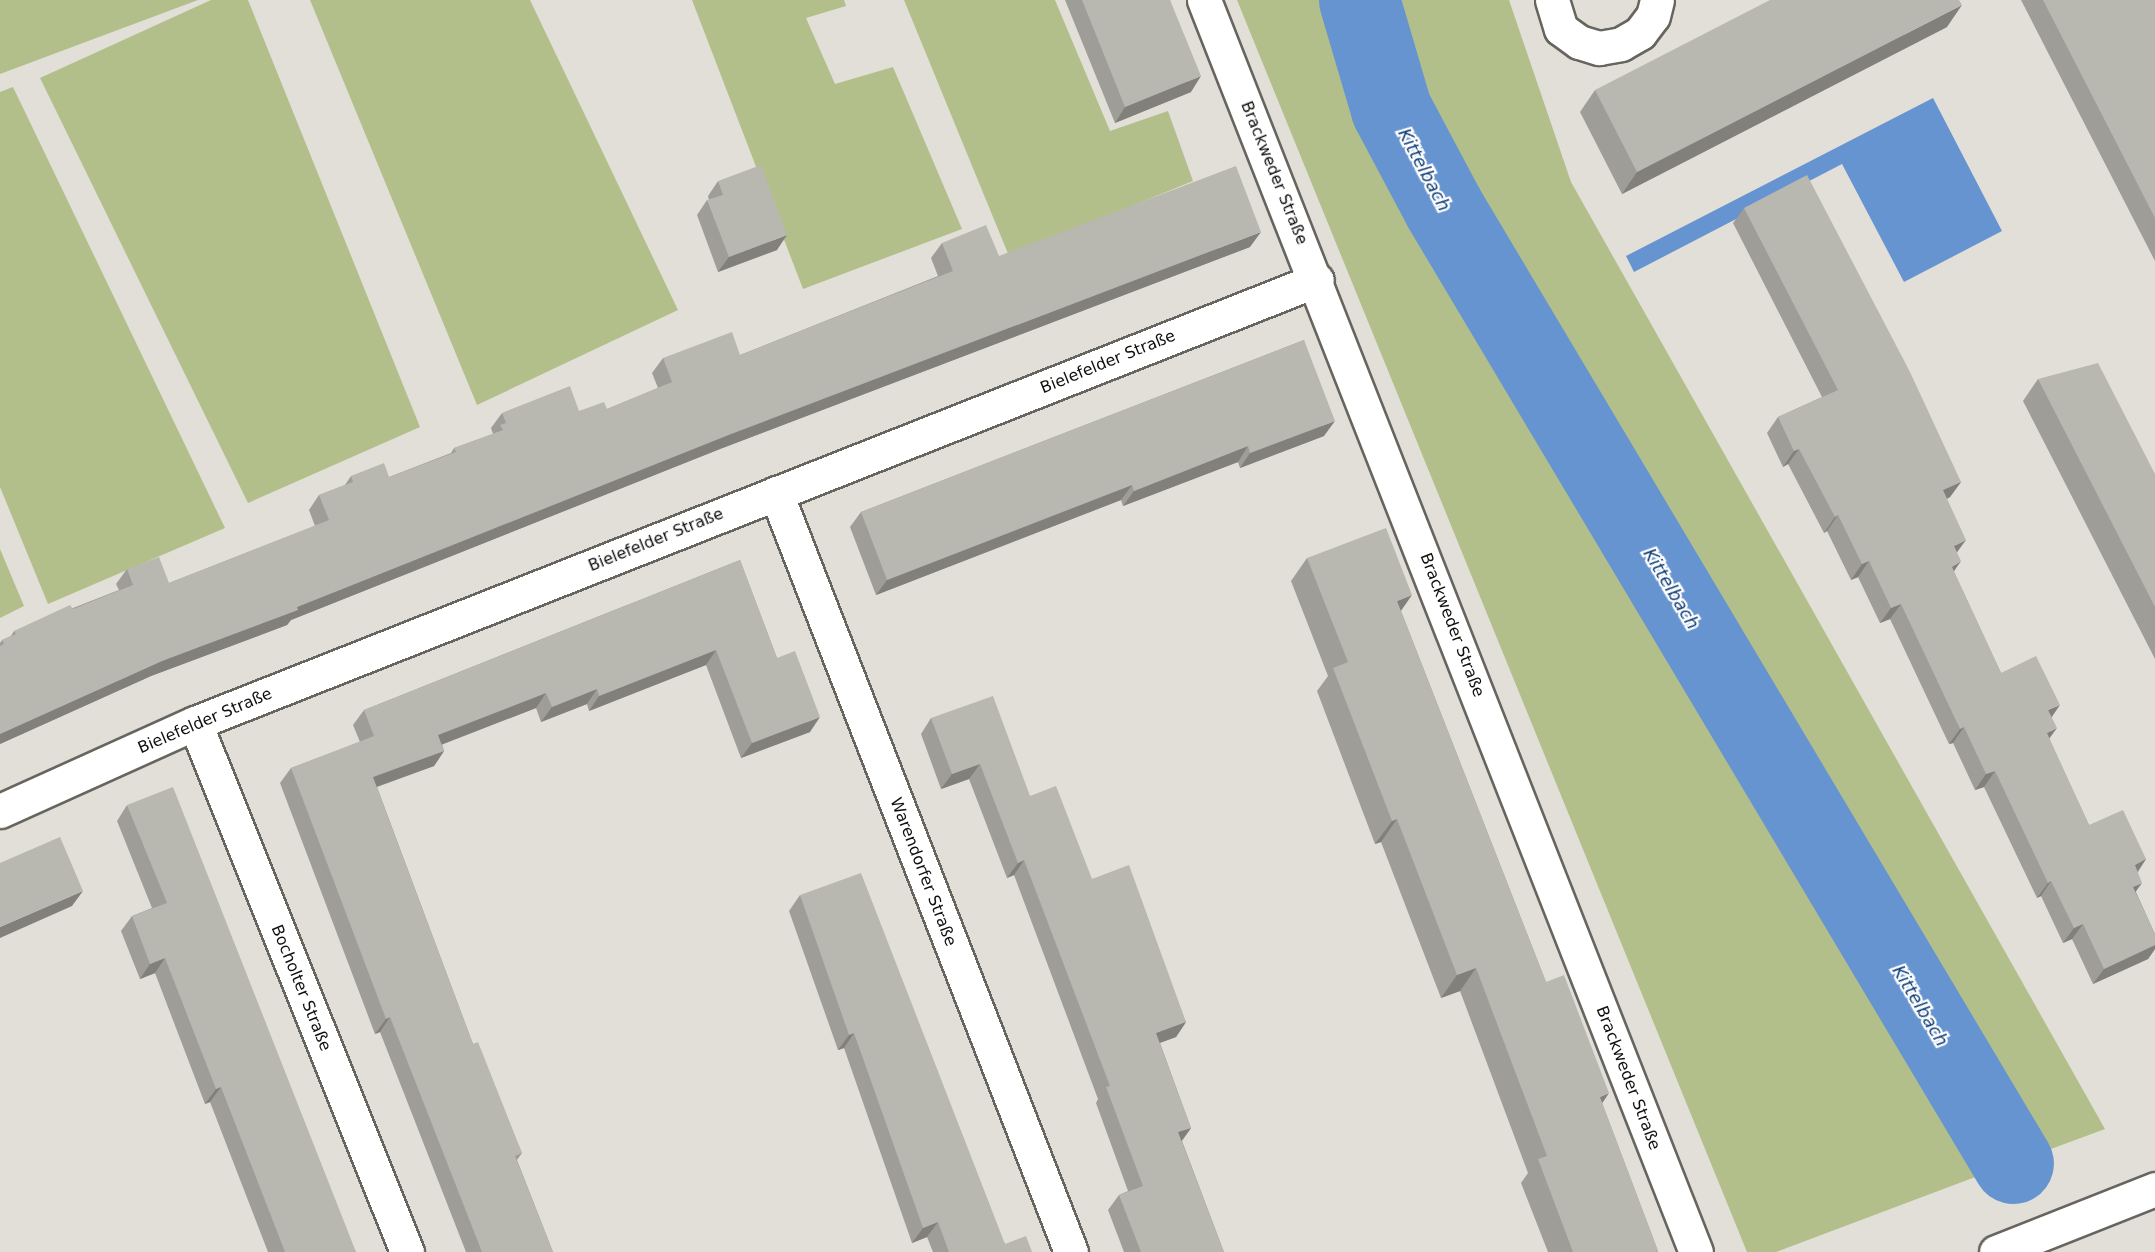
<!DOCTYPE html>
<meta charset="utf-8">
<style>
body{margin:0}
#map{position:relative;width:2155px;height:1252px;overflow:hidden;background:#e1dfd8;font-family:"DejaVu Sans",sans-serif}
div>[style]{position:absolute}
.green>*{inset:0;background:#b3bf8a}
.water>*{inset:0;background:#6694d1}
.river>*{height:81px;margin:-40.5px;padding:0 40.5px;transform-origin:40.5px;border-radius:40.5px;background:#6694d1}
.roads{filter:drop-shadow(2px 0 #66655e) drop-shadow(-2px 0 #66655e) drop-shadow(0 2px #66655e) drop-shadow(0 -2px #66655e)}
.minor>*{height:33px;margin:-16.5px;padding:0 16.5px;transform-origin:16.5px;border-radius:16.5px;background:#fff}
.wall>*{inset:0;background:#9e9d97}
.shaded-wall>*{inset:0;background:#81807b}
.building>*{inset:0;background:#b8b7b0}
span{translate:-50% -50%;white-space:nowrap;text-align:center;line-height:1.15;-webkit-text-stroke:4.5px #fff;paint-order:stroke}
.street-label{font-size:16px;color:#100f0d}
.water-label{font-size:18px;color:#103e76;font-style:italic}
</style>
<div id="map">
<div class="green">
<i style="clip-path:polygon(0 0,198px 0,0 74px)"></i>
<i style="clip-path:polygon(211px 0,248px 0,420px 427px,248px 503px,40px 78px)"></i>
<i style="clip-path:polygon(310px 0,530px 0,678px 310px,477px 405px)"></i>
<i style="clip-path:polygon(692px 0,844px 0,846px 6px,806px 18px,835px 84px,893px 67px,962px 229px,803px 289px)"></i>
<i style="clip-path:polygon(904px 0,1055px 0,1110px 131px,1168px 111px,1193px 181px,1009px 256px)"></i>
<i style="clip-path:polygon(1237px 0,1330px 0,1353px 75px,1381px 147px,1423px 217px,1644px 616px,1978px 1176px,1776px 1252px,1747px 1252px)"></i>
<i style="clip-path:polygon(1347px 0,1509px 0,1571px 182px,2105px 1129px,1983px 1174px,1425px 214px)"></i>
<i style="clip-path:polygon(13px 87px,225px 528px,48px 604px,0 487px,0 92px)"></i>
<i style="clip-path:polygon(0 549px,24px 606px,0 618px)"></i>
</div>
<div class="water">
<i style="clip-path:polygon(1933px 98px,2002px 231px,1904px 282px,1842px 164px,1634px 272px,1626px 256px)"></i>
</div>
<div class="river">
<i style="left:1359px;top:0;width:114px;rotate:73.6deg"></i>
<i style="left:1391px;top:109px;width:111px;rotate:62deg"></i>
<i style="left:1443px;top:207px;width:1113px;rotate:59.2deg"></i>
</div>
<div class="roads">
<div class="minor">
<i style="left:1204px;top:0;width:1345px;rotate:68.55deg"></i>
<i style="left:1552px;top:0;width:30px;rotate:73deg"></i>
<i style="left:1561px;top:29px;width:22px;rotate:36deg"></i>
<i style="left:1579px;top:42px;width:21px;rotate:17deg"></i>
<i style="left:1599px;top:48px;width:22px;rotate:-10deg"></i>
<i style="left:1621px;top:44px;width:22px;rotate:-30deg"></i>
<i style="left:1640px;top:33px;width:21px;rotate:-53deg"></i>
<i style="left:1653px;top:16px;width:16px;rotate:-76deg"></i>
<i style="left:776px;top:493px;width:814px;rotate:68.76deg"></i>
<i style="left:195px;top:723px;width:570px;rotate:68.16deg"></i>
<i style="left:0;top:811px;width:214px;rotate:-24.3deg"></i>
<i style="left:195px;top:723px;width:1206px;rotate:-21.55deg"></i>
<i style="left:1996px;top:1252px;width:171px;rotate:-21.6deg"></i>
</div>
</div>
<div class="wall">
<i style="clip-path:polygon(1065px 0,1170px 0,1191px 92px,1115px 123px)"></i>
<i style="clip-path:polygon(2021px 0,2155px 0,2155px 261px)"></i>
<i style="clip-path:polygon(1947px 27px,1622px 194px,1580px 112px,1595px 90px)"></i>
<i style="clip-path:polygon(718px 181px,777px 250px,718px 272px,697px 215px,707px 200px,709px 200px,708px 196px)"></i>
<i style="clip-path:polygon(1744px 208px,1961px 482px,1950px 497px,1947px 499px,1957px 553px,1954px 572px,2001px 673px,2052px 717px,2049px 739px,2089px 825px,2146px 859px,2138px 872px,2136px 892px,2155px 934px,2155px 949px,2148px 959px,2093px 984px,2072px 939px,2063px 943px,2041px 896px,2037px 898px,1984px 787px,1975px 790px,1953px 743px,1949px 744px,1890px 619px,1880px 623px,1858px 577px,1851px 580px,1827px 531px,1824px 533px,1788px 464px,1783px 467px,1767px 433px,1778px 417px,1822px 397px,1733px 223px)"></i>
<i style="clip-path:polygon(942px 243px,999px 256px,1250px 247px,720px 449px,291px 620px,287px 625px,151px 676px,0 744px,0 643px,2px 640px,11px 636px,14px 631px,119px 590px,116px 584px,127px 569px,169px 583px,315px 526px,309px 510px,319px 495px,345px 485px,351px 476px,389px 477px,451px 453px,454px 448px,493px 434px,491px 428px,502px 413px,579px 411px,607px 409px,658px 388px,652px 373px,663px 358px,740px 355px,938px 276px,931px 258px)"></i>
<i style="clip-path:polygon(1304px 340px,1324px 436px,1240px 468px,1238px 462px,1123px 506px,1121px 500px,876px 595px,850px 527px,861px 512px)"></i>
<i style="clip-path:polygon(2038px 379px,2155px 474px,2155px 659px,2023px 401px)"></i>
<i style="clip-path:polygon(1307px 558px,1401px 611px,1546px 982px,1602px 1103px,1658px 1251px,1657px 1252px,1548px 1252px,1521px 1183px,1528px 1173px,1460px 991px,1441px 998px,1381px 842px,1375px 844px,1317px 691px,1328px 676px,1291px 581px)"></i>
<i style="clip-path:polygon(740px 560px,777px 658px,810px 732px,741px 758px,706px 665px,589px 711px,587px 704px,541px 722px,536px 708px,442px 744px,444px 751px,434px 766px,377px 787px,473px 1044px,522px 1153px,517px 1160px,553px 1252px,466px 1252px,380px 1032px,375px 1034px,280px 783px,291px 768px,360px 742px,353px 725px,364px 710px)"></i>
<i style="clip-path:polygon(931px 718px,1030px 796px,1092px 879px,1186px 1022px,1176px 1037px,1160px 1043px,1191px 1128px,1182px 1141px,1224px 1252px,1124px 1252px,1108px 1210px,1119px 1195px,1128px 1191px,1096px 1103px,1098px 1099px,1014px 875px,1007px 878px,969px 779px,941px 789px,921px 734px)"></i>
<i style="clip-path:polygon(127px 805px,356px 1252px,268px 1252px,210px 1102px,205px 1104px,155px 973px,140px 979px,121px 931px,132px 916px,152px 908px,117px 821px)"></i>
<i style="clip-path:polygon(800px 895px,1005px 1244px,1032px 1252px,933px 1252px,927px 1237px,912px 1243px,844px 1048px,838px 1050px,789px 911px)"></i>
</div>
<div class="shaded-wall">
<i style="clip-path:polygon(1962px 5px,1947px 27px,1622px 194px,1637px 172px)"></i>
<i style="clip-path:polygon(1201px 76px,1191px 92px,1115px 123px,1125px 107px)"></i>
<i style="clip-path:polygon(1261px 232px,1250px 247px,720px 449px,291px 620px,287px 625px,151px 676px,0 744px,0 734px,162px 661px,731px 434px)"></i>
<i style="clip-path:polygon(787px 235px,777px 250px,718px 272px,729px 257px)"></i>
<i style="clip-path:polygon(1335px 421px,1324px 436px,1240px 468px,1250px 453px)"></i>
<i style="clip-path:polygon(1248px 446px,1238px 462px,1123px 506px,1134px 491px)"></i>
<i style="clip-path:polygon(1799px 449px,1788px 464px,1783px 467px,1794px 451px)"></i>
<i style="clip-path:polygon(1961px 482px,1950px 497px,1932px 506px,1943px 490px)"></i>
<i style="clip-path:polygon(1132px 485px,1121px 500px,876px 595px,887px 580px)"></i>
<i style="clip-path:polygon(1838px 515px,1827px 531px,1824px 533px,1835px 517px)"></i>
<i style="clip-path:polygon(1966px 540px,1955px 555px,1954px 546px)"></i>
<i style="clip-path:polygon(1869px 561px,1858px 577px,1851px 580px,1862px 564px)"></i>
<i style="clip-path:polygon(1961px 561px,1950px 577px,1952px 567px)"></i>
<i style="clip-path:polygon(1412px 595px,1396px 618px,1397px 601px)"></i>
<i style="clip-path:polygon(1901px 604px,1890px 619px,1880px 623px,1891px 608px)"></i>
<i style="clip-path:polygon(716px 650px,706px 665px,589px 711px,599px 696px)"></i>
<i style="clip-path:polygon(597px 689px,587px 704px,541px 722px,552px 707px)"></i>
<i style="clip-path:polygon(546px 693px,536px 708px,428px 750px,438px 735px)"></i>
<i style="clip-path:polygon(2060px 705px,2049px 721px,2048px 710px)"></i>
<i style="clip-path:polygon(820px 717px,810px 732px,741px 758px,752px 743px)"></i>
<i style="clip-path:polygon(1964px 727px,1953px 743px,1949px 744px,1960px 729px)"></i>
<i style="clip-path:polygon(2057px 728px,2046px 743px,2047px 733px)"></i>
<i style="clip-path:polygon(444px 751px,434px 766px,362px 792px,373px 777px)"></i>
<i style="clip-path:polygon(980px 764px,969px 779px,941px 789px,952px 774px)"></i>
<i style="clip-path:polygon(1995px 771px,1984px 787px,1975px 790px,1986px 774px)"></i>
<i style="clip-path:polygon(1397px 819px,1381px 842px,1375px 844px,1392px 821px)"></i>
<i style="clip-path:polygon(2146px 859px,2135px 875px,2135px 865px)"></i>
<i style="clip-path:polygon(1024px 860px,1014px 875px,1007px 878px,1018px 863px)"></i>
<i style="clip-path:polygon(2051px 881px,2041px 896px,2037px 898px,2048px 883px)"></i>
<i style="clip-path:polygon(2142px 883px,2131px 898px,2133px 887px)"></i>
<i style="clip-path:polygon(83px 891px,72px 906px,0 938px,0 927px)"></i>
<i style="clip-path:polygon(2083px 924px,2072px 939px,2063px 943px,2074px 928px)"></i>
<i style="clip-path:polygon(2155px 945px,2155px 949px,2148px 959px,2093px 984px,2104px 969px)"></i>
<i style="clip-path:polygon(165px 958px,155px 973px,140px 979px,150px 964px)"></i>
<i style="clip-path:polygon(1476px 968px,1460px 991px,1441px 998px,1457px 975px)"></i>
<i style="clip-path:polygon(390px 1017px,380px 1032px,375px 1034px,386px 1019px)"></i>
<i style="clip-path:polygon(1186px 1022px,1176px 1037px,1145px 1048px,1156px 1033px)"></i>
<i style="clip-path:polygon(854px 1033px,844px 1048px,838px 1050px,849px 1035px)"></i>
<i style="clip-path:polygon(221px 1087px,210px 1102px,205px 1104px,216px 1089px)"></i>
<i style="clip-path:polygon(1609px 1093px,1593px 1117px,1600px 1097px)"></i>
<i style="clip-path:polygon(1191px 1128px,1180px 1143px,1178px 1132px)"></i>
<i style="clip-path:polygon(938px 1222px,927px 1237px,912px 1243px,923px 1228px)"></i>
</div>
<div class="building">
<i style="clip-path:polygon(1082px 0,1170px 0,1201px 76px,1125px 107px)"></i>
<i style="clip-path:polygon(1770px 0,1959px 0,1962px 5px,1637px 172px,1595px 90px)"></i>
<i style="clip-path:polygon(2043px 0,2155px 0,2155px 218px)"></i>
<i style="clip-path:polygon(761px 165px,787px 235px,729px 257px,707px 200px,723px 195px,718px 181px)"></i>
<i style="clip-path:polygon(1236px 166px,1261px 232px,731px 434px,297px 607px,298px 610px,162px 661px,0 734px,0 646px,4px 644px,2px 640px,16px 634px,14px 631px,70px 605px,73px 609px,133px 585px,127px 569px,159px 557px,169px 583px,329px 520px,319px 495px,353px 482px,351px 476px,384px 463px,389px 477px,456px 452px,454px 448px,503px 430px,500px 425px,506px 423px,502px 413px,570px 386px,579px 411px,604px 402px,607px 409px,672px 382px,663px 358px,732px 332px,740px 355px,953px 271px,942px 243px,986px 225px,999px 256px)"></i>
<i style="clip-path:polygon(1807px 175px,1910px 372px,1961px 482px,1943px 490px,1966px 540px,1954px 546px,1961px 561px,1952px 567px,2001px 673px,2036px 656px,2060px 705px,2048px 710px,2057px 728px,2047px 733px,2089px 825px,2123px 810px,2146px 859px,2135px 865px,2142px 883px,2133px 887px,2155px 934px,2155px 945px,2104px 969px,2083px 924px,2074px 928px,2051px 881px,2048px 883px,1995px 771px,1986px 774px,1964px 727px,1960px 729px,1901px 604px,1891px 608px,1869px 561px,1862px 564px,1838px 515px,1835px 517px,1799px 449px,1794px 451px,1778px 417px,1838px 390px,1744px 208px)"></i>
<i style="clip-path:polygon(1304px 340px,1335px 421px,1250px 453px,1248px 446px,1134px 491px,1132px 485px,887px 580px,861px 512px)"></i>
<i style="clip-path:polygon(2098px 363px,2155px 474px,2155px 607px,2038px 379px)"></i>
<i style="clip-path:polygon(1386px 528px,1412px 595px,1397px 601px,1546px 982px,1564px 975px,1609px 1093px,1600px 1097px,1658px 1251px,1654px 1252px,1573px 1252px,1538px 1159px,1547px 1156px,1476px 968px,1457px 975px,1397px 819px,1392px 821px,1333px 668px,1348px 662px,1307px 558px)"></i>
<i style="clip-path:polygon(740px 560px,777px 658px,795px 651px,820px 717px,752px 743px,716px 650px,599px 696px,597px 689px,552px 707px,546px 693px,438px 735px,444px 751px,373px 777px,473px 1044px,478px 1042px,522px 1153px,515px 1156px,553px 1252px,482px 1252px,390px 1017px,386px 1019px,291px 768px,374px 736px,364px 710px)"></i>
<i style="clip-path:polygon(993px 696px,1030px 796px,1056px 786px,1092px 879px,1129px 865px,1186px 1022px,1156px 1033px,1191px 1128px,1178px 1132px,1224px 1252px,1141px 1252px,1119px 1195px,1143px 1186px,1106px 1087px,1110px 1086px,1024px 860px,1018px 863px,980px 764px,952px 774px,931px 718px)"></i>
<i style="clip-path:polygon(173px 787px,356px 1252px,285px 1252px,221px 1087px,216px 1089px,165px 958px,150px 964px,132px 916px,167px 903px,127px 805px)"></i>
<i style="clip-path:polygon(60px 837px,83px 891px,0 927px,0 863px)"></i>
<i style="clip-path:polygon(861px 873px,1005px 1244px,1026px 1236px,1032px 1252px,949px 1252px,938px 1222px,923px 1228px,854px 1033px,849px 1035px,800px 895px)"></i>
</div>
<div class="street-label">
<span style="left:1274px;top:173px;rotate:68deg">Brackweder Straße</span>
<span style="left:1108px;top:362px;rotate:-22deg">Bielefelder Straße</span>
<span style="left:656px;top:540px;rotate:-22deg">Bielefelder Straße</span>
<span style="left:1452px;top:625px;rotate:69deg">Brackweder Straße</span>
<span style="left:205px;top:721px;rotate:-23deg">Bielefelder Straße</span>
<span style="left:923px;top:872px;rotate:69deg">Warendorfer Straße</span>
<span style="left:301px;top:988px;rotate:68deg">Bocholter Straße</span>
<span style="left:1628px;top:1078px;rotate:69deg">Brackweder Straße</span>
</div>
<div class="water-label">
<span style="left:1424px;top:170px;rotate:62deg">Kittelbach</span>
<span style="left:1671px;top:589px;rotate:59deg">Kittelbach</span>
<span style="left:1920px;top:1006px;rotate:59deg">Kittelbach</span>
</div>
</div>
